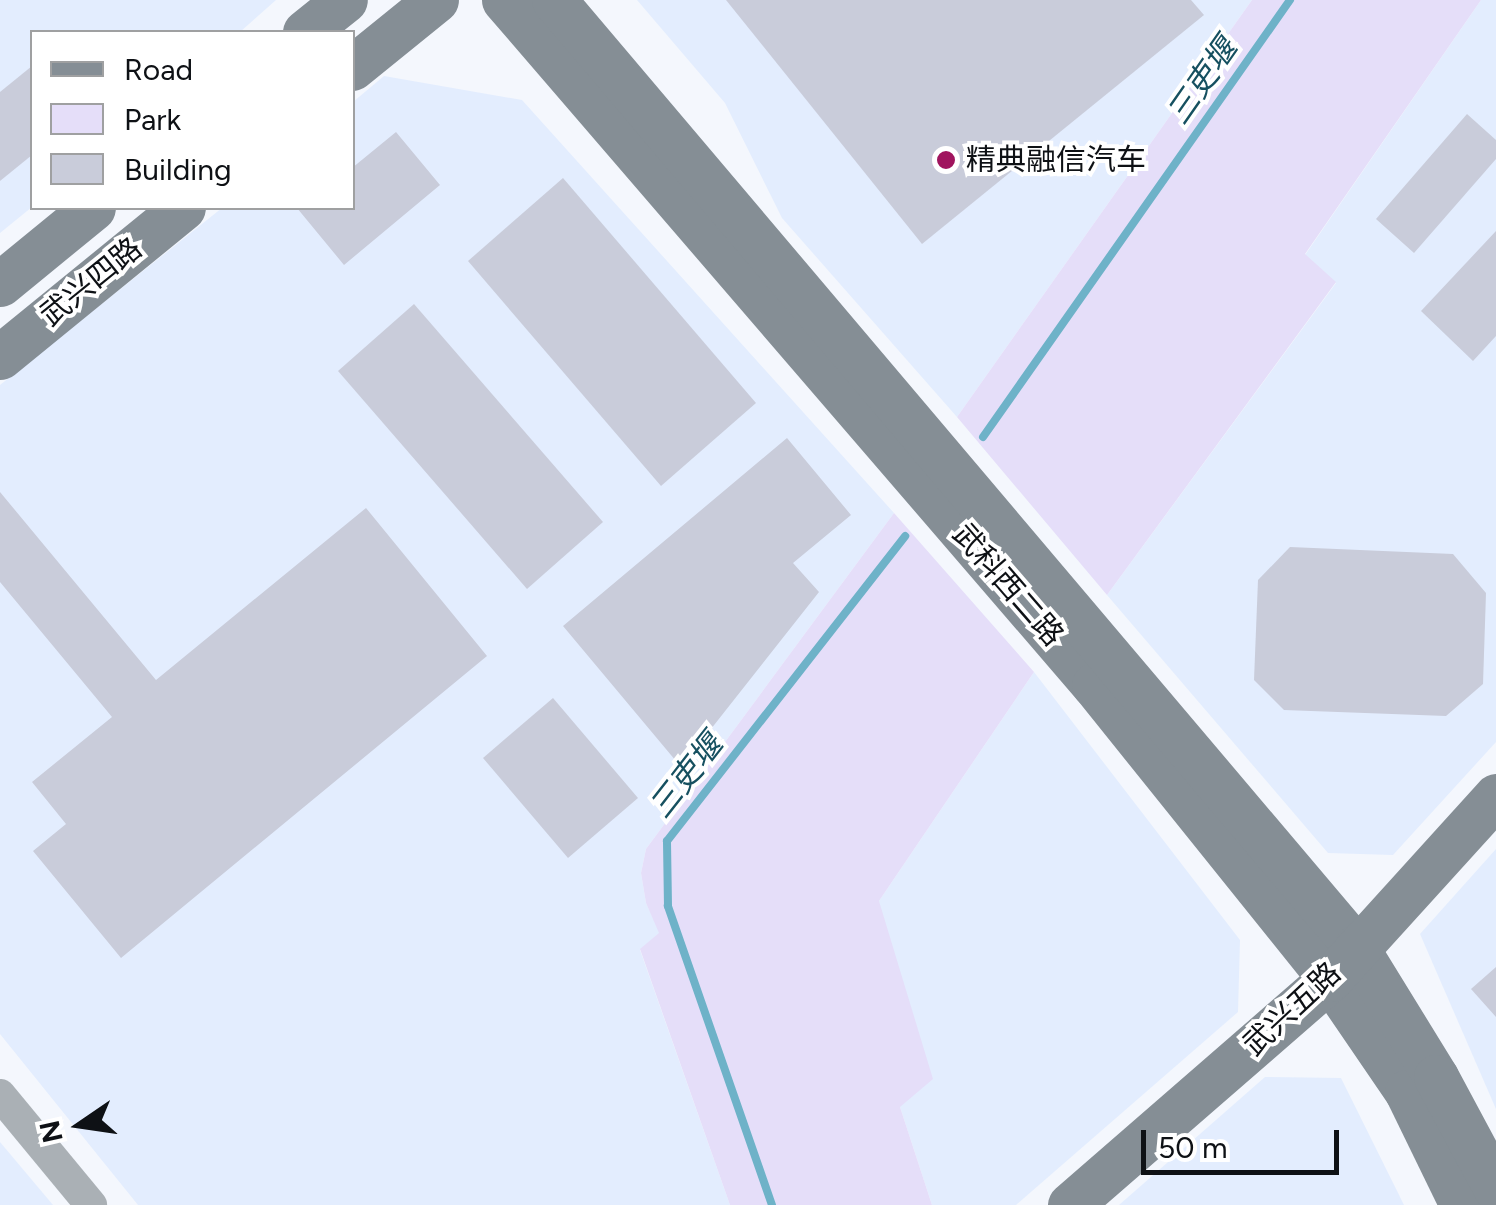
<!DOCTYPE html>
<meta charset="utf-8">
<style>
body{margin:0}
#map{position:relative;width:1496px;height:1205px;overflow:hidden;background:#f4f7fd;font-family:Figtree,"Noto Sans SC",sans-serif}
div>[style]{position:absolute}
.built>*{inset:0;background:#e3edfe}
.green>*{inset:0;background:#e5def9}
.stream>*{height:8px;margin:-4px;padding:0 4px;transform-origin:4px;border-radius:4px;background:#6eb2c8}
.building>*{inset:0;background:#c9ccda}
.street>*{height:32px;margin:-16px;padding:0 16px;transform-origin:16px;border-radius:16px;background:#aab0b5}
.secondary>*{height:45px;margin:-22.5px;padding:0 22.5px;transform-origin:22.5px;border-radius:22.5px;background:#858e95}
.dots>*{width:28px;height:28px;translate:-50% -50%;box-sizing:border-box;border:5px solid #fff;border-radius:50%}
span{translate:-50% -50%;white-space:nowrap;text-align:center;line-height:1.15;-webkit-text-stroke:8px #fff;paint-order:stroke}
.poi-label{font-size:30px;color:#0e1115}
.left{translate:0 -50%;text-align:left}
.street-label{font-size:30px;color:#0e1115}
.water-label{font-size:32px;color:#165060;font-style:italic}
.legend{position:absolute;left:30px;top:30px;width:325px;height:180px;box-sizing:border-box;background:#fff;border:2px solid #9fa0a1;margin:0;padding:12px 18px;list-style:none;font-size:30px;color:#0e1115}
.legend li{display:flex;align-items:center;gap:20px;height:50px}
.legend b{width:50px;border:2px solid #9fa0a1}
.north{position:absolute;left:30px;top:1075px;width:100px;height:100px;-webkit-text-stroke:8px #fff;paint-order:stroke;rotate:257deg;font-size:28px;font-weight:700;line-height:40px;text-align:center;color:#0e1115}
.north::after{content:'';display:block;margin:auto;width:35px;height:45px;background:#0e1115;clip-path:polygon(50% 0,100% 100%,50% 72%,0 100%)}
.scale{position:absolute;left:1141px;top:1130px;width:198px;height:45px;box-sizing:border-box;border:5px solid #0e1115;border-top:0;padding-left:12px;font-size:30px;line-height:35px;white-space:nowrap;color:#0e1115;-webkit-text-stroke:8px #fff;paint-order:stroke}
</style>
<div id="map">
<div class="built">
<i style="clip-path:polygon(0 0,276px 0,240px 32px,32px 32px,32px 207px,0 233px)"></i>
<i style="clip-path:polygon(637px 0,1252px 0,957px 417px,782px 218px,725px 103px)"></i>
<i style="clip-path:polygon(1481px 0,1496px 0,1496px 742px,1393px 855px,1328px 853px,1107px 595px,1336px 283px,1305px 255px)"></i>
<i style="clip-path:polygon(384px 76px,522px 100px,894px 513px,646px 849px,641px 873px,646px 903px,660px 933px,640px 950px,730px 1205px,138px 1205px,0 1034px,0 385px,222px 208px,352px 208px,353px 102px)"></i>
<i style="clip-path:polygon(1034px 672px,1240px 940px,1238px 1012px,1016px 1205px,932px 1205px,900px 1107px,879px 901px)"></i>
<i style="clip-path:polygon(1496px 849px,1496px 1109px,1420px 934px)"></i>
<i style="clip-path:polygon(1265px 1077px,1341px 1078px,1404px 1205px,1119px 1205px)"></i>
<i style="clip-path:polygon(0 1142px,53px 1205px,0 1205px)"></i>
</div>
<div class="green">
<i style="clip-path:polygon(1252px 0,1481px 0,1305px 254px,1336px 282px,1107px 595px,957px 417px)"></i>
<i style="clip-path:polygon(894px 513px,1034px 672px,879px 901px,933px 1079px,900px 1107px,932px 1205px,730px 1205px,640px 949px,659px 933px,646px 903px,641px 873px,646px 849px)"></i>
</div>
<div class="stream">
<i style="left:983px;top:437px;width:534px;rotate:-54.91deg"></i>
<i style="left:772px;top:1205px;width:317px;rotate:-109.2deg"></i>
<i style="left:668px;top:906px;width:65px;rotate:-90.9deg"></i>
<i style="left:667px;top:841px;width:387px;rotate:-52deg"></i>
</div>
<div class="building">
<i style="clip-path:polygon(726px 0,1191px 0,1204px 15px,922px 244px)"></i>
<i style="clip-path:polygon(32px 66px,32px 155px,0 181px,0 92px)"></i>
<i style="clip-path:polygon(1467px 114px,1496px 140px,1496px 159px,1414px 253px,1376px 219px)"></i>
<i style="clip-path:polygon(396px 132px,440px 185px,344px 265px,297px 208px,352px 208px,352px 168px)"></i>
<i style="clip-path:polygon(563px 178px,756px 403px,661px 486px,468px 261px)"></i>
<i style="clip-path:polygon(1496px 231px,1496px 336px,1473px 361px,1421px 311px)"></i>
<i style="clip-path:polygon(414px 304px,603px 522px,527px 589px,338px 371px)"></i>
<i style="clip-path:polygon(787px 438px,851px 515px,793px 563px,819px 592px,681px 767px,563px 626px)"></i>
<i style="clip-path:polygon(0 492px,156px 680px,366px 508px,487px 656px,121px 958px,33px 851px,66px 824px,32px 782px,112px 717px,0 582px)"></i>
<i style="clip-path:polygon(1290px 547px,1453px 554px,1486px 593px,1483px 684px,1446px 716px,1284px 710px,1254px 680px,1258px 580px)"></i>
<i style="clip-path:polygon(553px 698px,638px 798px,568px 858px,483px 758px)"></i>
<i style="clip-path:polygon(1496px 967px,1496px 1017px,1471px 989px)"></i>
</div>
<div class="street">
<i style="left:0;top:1095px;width:143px;rotate:50.4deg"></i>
</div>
<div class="secondary">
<i style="left:504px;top:0;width:904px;rotate:49.26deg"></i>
<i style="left:1094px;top:685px;width:377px;rotate:51.2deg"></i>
<i style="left:1330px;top:979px;width:137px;rotate:55.7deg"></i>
<i style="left:1407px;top:1092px;width:126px;rotate:64deg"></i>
<i style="left:554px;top:0;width:1241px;rotate:49.74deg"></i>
<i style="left:1356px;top:947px;width:153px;rotate:58.4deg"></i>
<i style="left:1436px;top:1077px;width:127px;rotate:61.8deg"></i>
<i style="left:305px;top:32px;width:51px;rotate:-38.7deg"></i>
<i style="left:352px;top:68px;width:108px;rotate:-39deg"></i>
<i style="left:0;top:284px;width:120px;rotate:-39.3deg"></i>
<i style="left:0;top:357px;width:236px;rotate:-39.2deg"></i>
<i style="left:1070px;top:1205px;width:344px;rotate:-41deg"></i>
<i style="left:1330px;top:979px;width:247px;rotate:-47.8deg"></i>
</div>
<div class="dots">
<i style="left:946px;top:160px;background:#a0145e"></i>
</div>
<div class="poi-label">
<span class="left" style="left:966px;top:160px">精典融信汽车</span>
</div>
<div class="street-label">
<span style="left:91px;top:282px;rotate:-39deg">武兴四路</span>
<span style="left:1008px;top:585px;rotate:49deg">武科西二路</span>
<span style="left:1292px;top:1009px;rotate:-43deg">武兴五路</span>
</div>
<div class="water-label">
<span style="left:1202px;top:81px;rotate:-55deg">三吏堰</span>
<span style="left:686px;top:776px;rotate:-52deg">三吏堰</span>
</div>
<ul class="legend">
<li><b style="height:12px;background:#858e95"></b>Road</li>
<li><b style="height:28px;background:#e5def9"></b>Park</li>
<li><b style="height:28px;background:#c9ccda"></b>Building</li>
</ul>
<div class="north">N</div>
<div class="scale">50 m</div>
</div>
